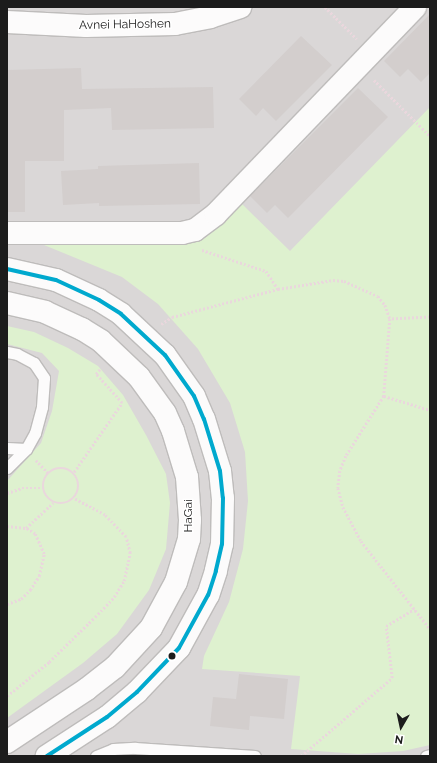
<!DOCTYPE html>
<style>
body{margin:0}
#map{position:relative;width:437px;height:763px;overflow:hidden;background:#ebe6e5;font-family:Raleway,sans-serif}
div>[style]{position:absolute}
.residential>*{inset:0;background:#dad7d7}
.park>*{inset:0;background:#def1cf}
.building>*{inset:0;background:#d3cecd}
.path>*{height:2.5px;margin-top:-1.25px;transform-origin:0;background:repeating-linear-gradient(90deg,#ead7dd 0 2px,transparent 0 4px)}
.path>.ring{margin:-1.25px;padding:0;box-sizing:content-box;background:none;border:2.5px solid #ead7dd;border-radius:50%}
.roads{filter:drop-shadow(1px 0 #bebcbb) drop-shadow(-1px 0 #bebcbb) drop-shadow(0 1px #bebcbb) drop-shadow(0 -1px #bebcbb)}
.service>*{height:11px;margin:-5.5px;padding:0 5.5px;transform-origin:5.5px;border-radius:5.5px;background:#fcfbfb}
.minor>*{height:22px;margin:-11px;padding:0 11px;transform-origin:11px;border-radius:11px;background:#fcfbfb}
.tertiary>*{height:22px;margin:-11px;padding:0 11px;transform-origin:11px;border-radius:11px;background:#fcfbfb}
.bus-1>*{height:4px;margin:-2px;padding:0 2px;transform-origin:2px;border-radius:2px;background:#00a9ce}
.dots>*{width:11px;height:11px;translate:-50% -50%;box-sizing:border-box;border:2px solid #fff;border-radius:50%}
span{translate:-50% -50%;white-space:nowrap;text-align:center;line-height:1.15;-webkit-text-stroke:3px #fff;paint-order:stroke}
.street-label{font-size:12px;color:#1c1c1c}
.frame{position:absolute;inset:0;border:8px solid #1c1c1c;pointer-events:none}
.north{position:absolute;left:381px;top:707px;width:40px;height:40px;-webkit-text-stroke:3px #fff;paint-order:stroke;rotate:189deg;font-size:11px;font-weight:700;line-height:16px;text-align:center;color:#1c1c1c}
.north::after{content:'';display:block;margin:auto;width:14px;height:18px;background:#1c1c1c;clip-path:polygon(50% 0,100% 100%,50% 72%,0 100%)}
</style>
<div id="map">
<div class="residential">
<i style="clip-path:polygon(7px 7px,430px 7px,430px 756px,7px 756px)"></i>
</div>
<div class="park">
<i style="clip-path:polygon(430px 107px,430px 745px,403px 751px,358px 754px,291px 749px,300px 676px,202px 669px,204px 656px,229px 602px,243px 549px,248px 501px,245px 452px,230px 403px,198px 349px,158px 304px,122px 277px,44px 245px,186px 243px,205px 238px,242px 204px,290px 251px)"></i>
<i style="clip-path:polygon(7px 326px,34px 332px,68px 348px,98px 366px,123px 395px,146px 435px,166px 474px,170px 503px,166px 549px,149px 590px,117px 634px,83px 663px,7px 718px,7px 481px,41px 443px,52px 411px,59px 371px,42px 353px,7px 344px)"></i>
</div>
<div class="building">
<i style="clip-path:polygon(430px 14px,430px 73px,421px 82px,408px 69px,400px 77px,384px 61px)"></i>
<i style="clip-path:polygon(301px 36px,332px 65px,276px 121px,263px 108px,256px 116px,239px 99px)"></i>
<i style="clip-path:polygon(81px 68px,82px 89px,213px 87px,214px 128px,112px 130px,111px 108px,64px 110px,64px 161px,25px 161px,25px 212px,7px 212px,7px 70px)"></i>
<i style="clip-path:polygon(358px 88px,388px 117px,288px 218px,275px 205px,267px 213px,250px 196px)"></i>
<i style="clip-path:polygon(199px 163px,200px 204px,99px 206px,99px 203px,63px 205px,61px 171px,98px 169px,98px 166px)"></i>
<i style="clip-path:polygon(239px 674px,288px 679px,284px 719px,250px 716px,249px 730px,210px 726px,213px 697px,236px 699px)"></i>
</div>
<div class="path">
<i style="left:325px;top:7px;width:45px;rotate:45deg"></i>
<i style="left:374px;top:80px;width:79px;rotate:45deg"></i>
<i style="left:202px;top:250px;width:67px;rotate:18.2deg"></i>
<i style="left:266px;top:271px;width:22px;rotate:56deg"></i>
<i style="left:430px;top:317px;width:40px;rotate:177.1deg"></i>
<i style="left:390px;top:319px;width:77px;rotate:94.5deg"></i>
<i style="left:384px;top:396px;width:71px;rotate:122.3deg"></i>
<i style="left:346px;top:456px;width:16px;rotate:112deg"></i>
<i style="left:340px;top:471px;width:17px;rotate:97deg"></i>
<i style="left:338px;top:488px;width:20px;rotate:75deg"></i>
<i style="left:343px;top:507px;width:38px;rotate:62deg"></i>
<i style="left:361px;top:541px;width:112px;rotate:51.9deg"></i>
<i style="left:161px;top:324px;width:13px;rotate:-32deg"></i>
<i style="left:172px;top:317px;width:110px;rotate:-14.8deg"></i>
<i style="left:278px;top:289px;width:56px;rotate:-9.3deg"></i>
<i style="left:333px;top:280px;width:11px;rotate:5deg"></i>
<i style="left:344px;top:281px;width:37px;rotate:24deg"></i>
<i style="left:378px;top:296px;width:11px;rotate:52deg"></i>
<i style="left:385px;top:305px;width:15px;rotate:70deg"></i>
<i style="left:384px;top:396px;width:48px;rotate:16.9deg"></i>
<i style="left:36px;top:460px;width:18px;rotate:47deg"></i>
<i class="ring" style="left:43px;top:468px;width:33.5px;height:33.5px"></i>
<i style="left:74px;top:472px;width:84px;rotate:-55.2deg"></i>
<i style="left:122px;top:403px;width:39px;rotate:-132deg"></i>
<i style="left:96px;top:374px;width:6px;rotate:-51deg"></i>
<i style="left:7px;top:493px;width:16px;rotate:-18deg"></i>
<i style="left:22px;top:488px;width:21px"></i>
<i style="left:7px;top:526px;width:19px;rotate:6deg"></i>
<i style="left:7px;top:604px;width:15px;rotate:-20deg"></i>
<i style="left:21px;top:599px;width:13px;rotate:-45deg"></i>
<i style="left:30px;top:590px;width:17px;rotate:-57deg"></i>
<i style="left:39px;top:576px;width:23px;rotate:-77deg"></i>
<i style="left:44px;top:554px;width:22px;rotate:-114deg"></i>
<i style="left:35px;top:534px;width:11px;rotate:-146deg"></i>
<i style="left:26px;top:528px;width:37px;rotate:-43deg"></i>
<i style="left:7px;top:696px;width:54px;rotate:-39deg"></i>
<i style="left:49px;top:662px;width:64px;rotate:-44.4deg"></i>
<i style="left:95px;top:617px;width:28px;rotate:-46deg"></i>
<i style="left:114px;top:597px;width:19px;rotate:-58deg"></i>
<i style="left:124px;top:581px;width:29px;rotate:-78deg"></i>
<i style="left:130px;top:553px;width:16px;rotate:-104deg"></i>
<i style="left:126px;top:537px;width:30px;rotate:-134deg"></i>
<i style="left:105px;top:515px;width:34px;rotate:-152deg"></i>
<i style="left:301px;top:756px;width:120px;rotate:-40.6deg"></i>
<i style="left:392px;top:678px;width:52px;rotate:-96.6deg"></i>
<i style="left:386px;top:626px;width:33px;rotate:-31deg"></i>
</div>
<div class="roads">
<div class="service">
<i style="left:7px;top:352px;width:10px;rotate:11deg"></i>
<i style="left:17px;top:354px;width:19px;rotate:28deg"></i>
<i style="left:34px;top:363px;width:18px;rotate:56deg"></i>
<i style="left:44px;top:378px;width:29px;rotate:94deg"></i>
<i style="left:42px;top:407px;width:27px;rotate:105deg"></i>
<i style="left:35px;top:433px;width:18px;rotate:119deg"></i>
<i style="left:26px;top:449px;width:27px;rotate:135deg"></i>
<i style="left:7px;top:448px;width:19px;rotate:3deg"></i>
<i style="left:96px;top:756px;width:18px;rotate:-22deg"></i>
<i style="left:113px;top:749px;width:22px;rotate:-3deg"></i>
<i style="left:135px;top:748px;width:120px;rotate:3.8deg"></i>
<i style="left:426px;top:756px;width:4px;rotate:-14deg"></i>
</div>
<div class="minor">
<i style="left:7px;top:22px;width:79px;rotate:2.9deg"></i>
<i style="left:86px;top:26px;width:89px;rotate:-1.3deg"></i>
<i style="left:175px;top:24px;width:36px;rotate:-11deg"></i>
<i style="left:210px;top:17px;width:32px;rotate:-18deg"></i>
<i style="left:7px;top:233px;width:175px"></i>
<i style="left:182px;top:233px;width:13px;rotate:-13deg"></i>
<i style="left:195px;top:230px;width:26px;rotate:-37deg"></i>
<i style="left:216px;top:214px;width:287px;rotate:-46.1deg"></i>
</div>
<div class="tertiary">
<i style="left:7px;top:269px;width:50px;rotate:12.7deg"></i>
<i style="left:56px;top:280px;width:47px;rotate:24.9deg"></i>
<i style="left:99px;top:300px;width:26px;rotate:32deg"></i>
<i style="left:121px;top:314px;width:60px;rotate:43deg"></i>
<i style="left:165px;top:355px;width:50px;rotate:54.7deg"></i>
<i style="left:194px;top:396px;width:25px;rotate:67deg"></i>
<i style="left:204px;top:419px;width:54px;rotate:72.9deg"></i>
<i style="left:220px;top:471px;width:27px;rotate:84deg"></i>
<i style="left:223px;top:498px;width:46px;rotate:91.2deg"></i>
<i style="left:222px;top:544px;width:28px;rotate:103deg"></i>
<i style="left:216px;top:571px;width:25px;rotate:108deg"></i>
<i style="left:208px;top:595px;width:60px;rotate:118.7deg"></i>
<i style="left:179px;top:648px;width:61px;rotate:133.7deg"></i>
<i style="left:137px;top:692px;width:39px;rotate:140deg"></i>
<i style="left:107px;top:717px;width:72px;rotate:147deg"></i>
<i style="left:7px;top:303px;width:39px;rotate:13deg"></i>
<i style="left:45px;top:312px;width:41px;rotate:24.7deg"></i>
<i style="left:82px;top:329px;width:22px;rotate:32deg"></i>
<i style="left:101px;top:341px;width:52px;rotate:43.5deg"></i>
<i style="left:139px;top:377px;width:44px;rotate:54.2deg"></i>
<i style="left:165px;top:413px;width:20px;rotate:66deg"></i>
<i style="left:173px;top:431px;width:48px;rotate:73.1deg"></i>
<i style="left:187px;top:477px;width:43px;rotate:86deg"></i>
<i style="left:190px;top:520px;width:19px;rotate:93deg"></i>
<i style="left:189px;top:539px;width:45px;rotate:106.8deg"></i>
<i style="left:176px;top:582px;width:52px;rotate:118.5deg"></i>
<i style="left:151px;top:628px;width:53px;rotate:132.7deg"></i>
<i style="left:115px;top:667px;width:36px;rotate:142deg"></i>
<i style="left:87px;top:689px;width:96px;rotate:146.5deg"></i>
</div>
</div>
<div class="bus-1">
<i style="left:7px;top:269px;width:50px;rotate:12.7deg"></i>
<i style="left:56px;top:280px;width:47px;rotate:24.9deg"></i>
<i style="left:99px;top:300px;width:26px;rotate:32deg"></i>
<i style="left:121px;top:314px;width:60px;rotate:43deg"></i>
<i style="left:165px;top:355px;width:50px;rotate:54.7deg"></i>
<i style="left:194px;top:396px;width:25px;rotate:67deg"></i>
<i style="left:204px;top:419px;width:54px;rotate:72.9deg"></i>
<i style="left:220px;top:471px;width:27px;rotate:84deg"></i>
<i style="left:223px;top:498px;width:46px;rotate:91.2deg"></i>
<i style="left:222px;top:544px;width:28px;rotate:103deg"></i>
<i style="left:216px;top:571px;width:25px;rotate:108deg"></i>
<i style="left:208px;top:595px;width:60px;rotate:118.7deg"></i>
<i style="left:179px;top:648px;width:61px;rotate:133.7deg"></i>
<i style="left:137px;top:692px;width:39px;rotate:140deg"></i>
<i style="left:107px;top:717px;width:72px;rotate:147deg"></i>
</div>
<div class="dots">
<i style="left:172px;top:656px;background:#1c1c1c"></i>
</div>
<div class="street-label">
<span style="left:125px;top:25px;rotate:-1deg">Avnei HaHoshen</span>
<span style="left:189px;top:516px;rotate:-90deg">HaGai</span>
</div>
<div class="frame"></div>
<div class="north">N</div>
</div>
